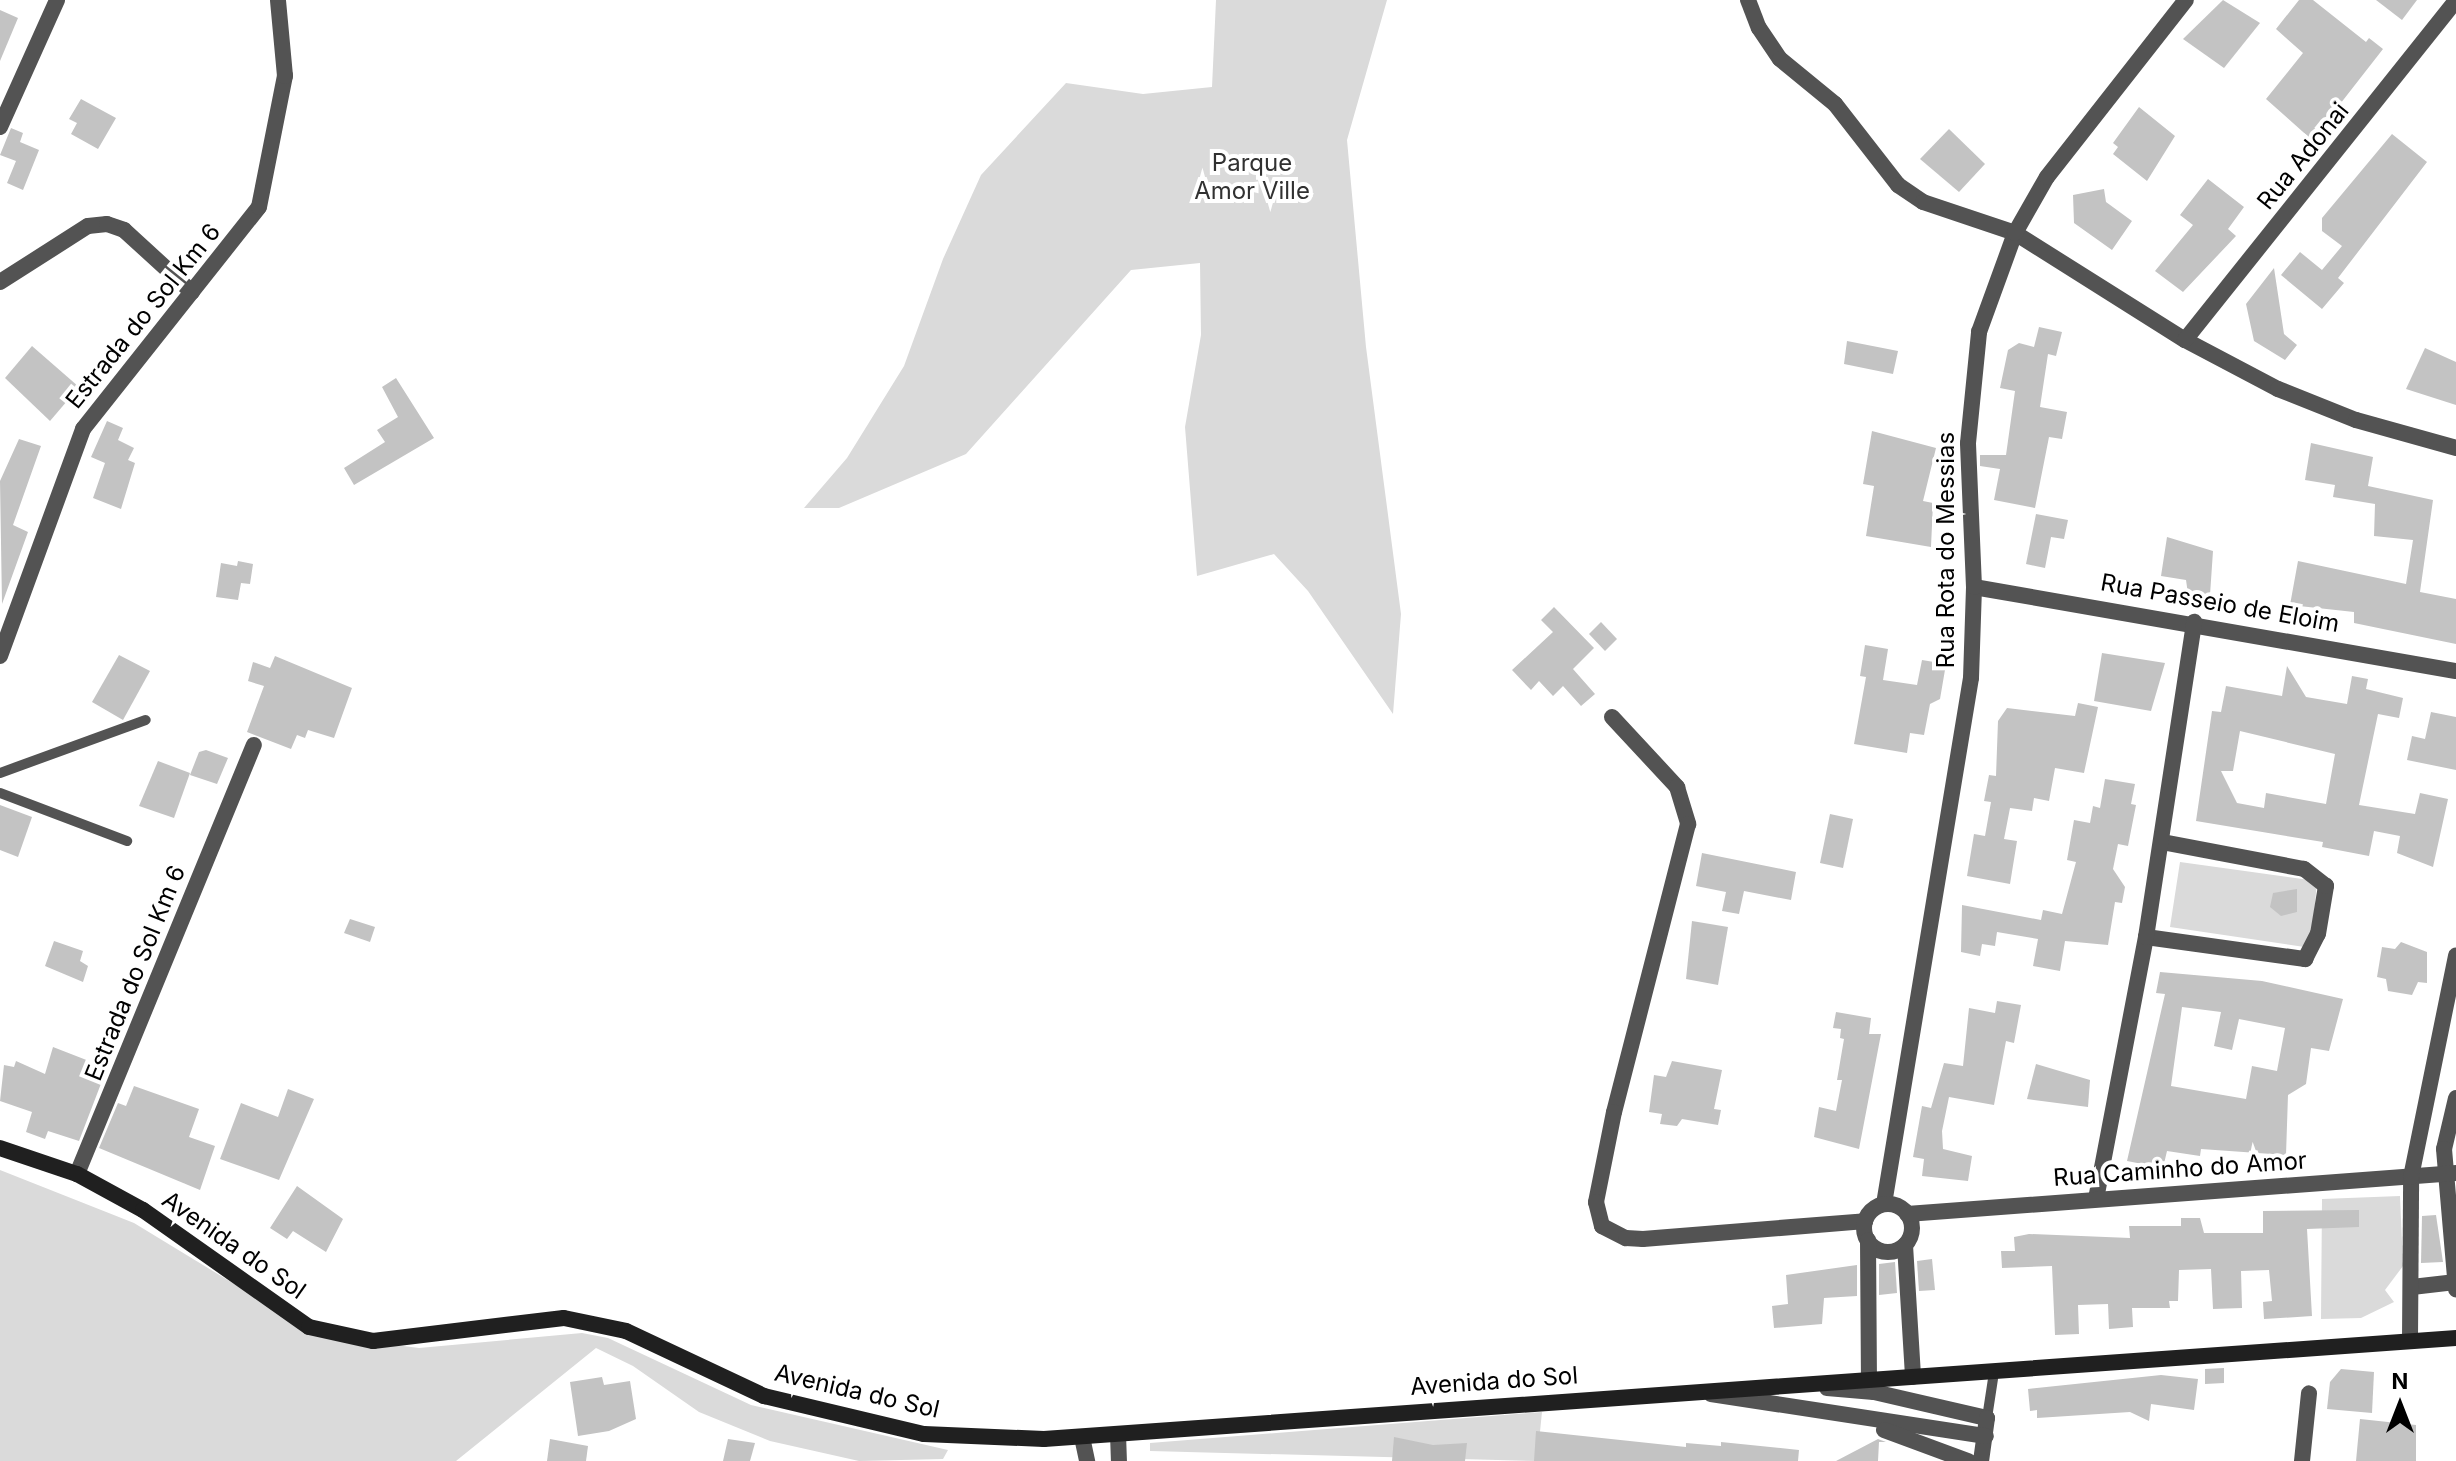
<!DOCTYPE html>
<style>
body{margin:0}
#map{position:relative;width:2456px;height:1461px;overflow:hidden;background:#fff;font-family:Inter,sans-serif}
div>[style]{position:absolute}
.green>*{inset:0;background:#dadada}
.building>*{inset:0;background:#c3c3c3}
.lane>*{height:10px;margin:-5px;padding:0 5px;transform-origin:5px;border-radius:5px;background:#535353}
.street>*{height:16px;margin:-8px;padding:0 8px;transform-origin:8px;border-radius:8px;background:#535353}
.street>.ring{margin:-8px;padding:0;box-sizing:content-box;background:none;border:16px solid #535353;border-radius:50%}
.secondary>*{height:16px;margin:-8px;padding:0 8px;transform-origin:8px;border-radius:8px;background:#202020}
span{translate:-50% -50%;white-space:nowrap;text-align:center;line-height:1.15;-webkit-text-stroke:8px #fff;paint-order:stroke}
.street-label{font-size:24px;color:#000}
.park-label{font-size:24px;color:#313131}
.north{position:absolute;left:2360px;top:1365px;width:80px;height:80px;-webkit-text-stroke:6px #fff;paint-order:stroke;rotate:0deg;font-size:22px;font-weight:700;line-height:32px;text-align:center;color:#000}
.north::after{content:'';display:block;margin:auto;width:28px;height:36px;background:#000;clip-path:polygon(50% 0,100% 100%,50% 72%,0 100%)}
</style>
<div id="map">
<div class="green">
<i style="clip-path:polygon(1216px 0,1387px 0,1347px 140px,1366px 347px,1401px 614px,1393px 714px,1308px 591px,1274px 554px,1197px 576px,1185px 427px,1201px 335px,1200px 263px,1131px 270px,966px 454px,839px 508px,804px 508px,847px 458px,904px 366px,943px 259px,981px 175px,1066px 83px,1143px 94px,1212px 87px)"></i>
<i style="clip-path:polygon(2180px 862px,2317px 881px,2311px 948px,2170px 927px)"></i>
<i style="clip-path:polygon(0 1170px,134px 1223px,318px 1335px,419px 1348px,582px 1333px,608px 1338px,751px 1405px,948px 1450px,943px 1459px,859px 1461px,770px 1441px,699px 1412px,633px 1366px,596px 1348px,456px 1461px,0 1461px)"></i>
<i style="clip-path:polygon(2400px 1196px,2403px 1266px,2385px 1290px,2394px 1302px,2361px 1318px,2321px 1319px,2322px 1199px)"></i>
<i style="clip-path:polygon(1542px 1412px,1537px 1461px,1150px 1451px,1150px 1443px)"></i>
</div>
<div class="building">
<i style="clip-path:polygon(2223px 0,2260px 23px,2224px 68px,2183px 39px)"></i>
<i style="clip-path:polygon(2299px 0,2313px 0,2366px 42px,2369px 38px,2383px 49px,2312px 140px,2266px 99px,2303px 53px,2276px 29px)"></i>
<i style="clip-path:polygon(2376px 0,2417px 0,2402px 20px)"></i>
<i style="clip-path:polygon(0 10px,18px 18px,0 61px)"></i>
<i style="clip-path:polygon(81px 99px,116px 118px,98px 149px,71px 134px,77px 123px,69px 119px)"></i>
<i style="clip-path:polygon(2139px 107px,2175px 136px,2147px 181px,2113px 154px,2118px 147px,2113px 143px)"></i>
<i style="clip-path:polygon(11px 128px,23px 133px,20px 142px,39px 150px,23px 190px,7px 183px,16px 161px,0 155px)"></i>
<i style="clip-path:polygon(1949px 129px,1985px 164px,1959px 192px,1920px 159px)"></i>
<i style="clip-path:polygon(2392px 134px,2427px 162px,2338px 278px,2344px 283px,2322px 309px,2281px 275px,2300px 252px,2322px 270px,2342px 246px,2322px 231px,2322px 218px)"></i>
<i style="clip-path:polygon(2208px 179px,2244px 207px,2228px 229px,2236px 236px,2183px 292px,2155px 271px,2193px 225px,2180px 215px)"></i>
<i style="clip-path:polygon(2104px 189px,2106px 202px,2132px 221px,2112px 250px,2074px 223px,2073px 195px)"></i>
<i style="clip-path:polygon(2274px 268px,2284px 334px,2297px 345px,2285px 360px,2254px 341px,2246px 304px)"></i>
<i style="clip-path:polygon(2039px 327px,2062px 332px,2056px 356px,2048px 354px,2040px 407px,2067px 412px,2062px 439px,2049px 437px,2035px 508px,1994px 500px,2000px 469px,1980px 466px,1980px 455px,2006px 455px,2015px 391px,2000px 388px,2008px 350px,2019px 343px,2034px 347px)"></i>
<i style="clip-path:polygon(1847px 341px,1898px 351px,1893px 374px,1844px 364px)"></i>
<i style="clip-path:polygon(32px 346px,79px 387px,50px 421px,5px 378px)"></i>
<i style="clip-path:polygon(2425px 348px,2456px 362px,2456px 405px,2406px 389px)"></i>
<i style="clip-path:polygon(396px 378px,434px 438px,354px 485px,344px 468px,385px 442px,377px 430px,398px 417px,382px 387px)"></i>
<i style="clip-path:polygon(107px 421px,123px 428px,118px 440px,134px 448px,128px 460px,135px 463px,121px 509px,93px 498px,105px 463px,91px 457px)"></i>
<i style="clip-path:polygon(1872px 431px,1936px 448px,1923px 501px,1933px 503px,1931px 547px,1866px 536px,1874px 486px,1863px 484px)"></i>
<i style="clip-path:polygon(19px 439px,41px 446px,13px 525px,28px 532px,2px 604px,0 481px)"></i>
<i style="clip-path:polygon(2311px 443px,2373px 457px,2368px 486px,2433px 500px,2420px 592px,2456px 599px,2456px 644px,2354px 623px,2354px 612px,2290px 605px,2298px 561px,2406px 584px,2413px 540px,2374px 536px,2375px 504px,2333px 497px,2335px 485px,2305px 480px)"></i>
<i style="clip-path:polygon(2036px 514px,2068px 520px,2064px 539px,2051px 537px,2045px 568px,2026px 564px)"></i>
<i style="clip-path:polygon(2167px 537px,2213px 551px,2210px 595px,2188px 594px,2186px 580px,2161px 576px)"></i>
<i style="clip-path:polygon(238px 561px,253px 564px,250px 584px,241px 583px,238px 600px,216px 597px,221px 563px,237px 566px)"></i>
<i style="clip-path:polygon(1554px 607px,1594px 648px,1573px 669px,1595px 694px,1581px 706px,1563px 686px,1553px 696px,1539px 681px,1531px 690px,1512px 670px,1553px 632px,1541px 620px)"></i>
<i style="clip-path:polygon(1601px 622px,1617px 639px,1605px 651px,1589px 634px)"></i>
<i style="clip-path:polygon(1865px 645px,1888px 649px,1883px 680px,1917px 685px,1922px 660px,1946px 664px,1940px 699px,1930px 704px,1924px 735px,1910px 733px,1907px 753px,1854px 744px,1866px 677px,1860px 676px)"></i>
<i style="clip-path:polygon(2102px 653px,2165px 663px,2151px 711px,2094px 701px)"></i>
<i style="clip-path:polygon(119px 655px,150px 671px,123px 720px,92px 702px)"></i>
<i style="clip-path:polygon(275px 656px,352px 688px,334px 738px,308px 730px,305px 738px,297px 735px,291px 749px,247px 732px,264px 686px,248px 681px,253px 662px,270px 668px)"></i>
<i style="clip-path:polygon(evenodd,2287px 666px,2306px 697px,2347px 704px,2352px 676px,2368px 679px,2366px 689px,2403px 698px,2399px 718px,2378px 714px,2359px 805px,2415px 814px,2420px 793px,2448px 799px,2433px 867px,2397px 853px,2400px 836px,2374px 831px,2369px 856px,2322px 847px,2323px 842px,2196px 821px,2212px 711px,2221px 712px,2226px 686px,2282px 696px,2287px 666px,2240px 731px,2335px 754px,2326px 804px,2266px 793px,2264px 808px,2237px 803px,2221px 771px,2233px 771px,2240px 731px)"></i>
<i style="clip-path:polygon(2078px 703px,2098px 707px,2084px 773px,2055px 768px,2049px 801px,2034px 798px,2032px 811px,2010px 808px,2004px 839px,2017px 841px,2010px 884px,1967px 876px,1974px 834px,1985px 836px,1991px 802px,1984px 801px,1989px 775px,1996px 776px,1998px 721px,2007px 708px,2075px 716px)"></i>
<i style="clip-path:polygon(2431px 712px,2456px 717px,2456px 770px,2407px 760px,2412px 736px,2425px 739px)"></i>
<i style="clip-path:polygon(206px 750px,228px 758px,217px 784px,190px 775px,199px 752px)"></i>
<i style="clip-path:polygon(158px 761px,190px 773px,174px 818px,139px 806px)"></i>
<i style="clip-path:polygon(2105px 779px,2135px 784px,2131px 804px,2136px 805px,2128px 846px,2118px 844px,2113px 869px,2125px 887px,2122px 903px,2115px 902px,2108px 945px,2065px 941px,2060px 971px,2033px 966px,2038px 939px,1997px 932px,1995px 946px,1982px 944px,1980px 956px,1961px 952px,1962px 905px,2041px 920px,2043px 910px,2062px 914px,2076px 862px,2067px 860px,2074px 820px,2090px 823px,2093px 806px,2100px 808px)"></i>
<i style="clip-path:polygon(0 805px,32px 817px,18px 857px,0 850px)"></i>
<i style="clip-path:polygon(1830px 814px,1853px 819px,1843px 868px,1820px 863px)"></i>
<i style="clip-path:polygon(1702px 853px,1796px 872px,1791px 900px,1744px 891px,1739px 914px,1722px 911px,1726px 892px,1696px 886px)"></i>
<i style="clip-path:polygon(2297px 889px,2297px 912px,2281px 916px,2270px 907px,2273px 893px)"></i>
<i style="clip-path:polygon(350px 919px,375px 927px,370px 942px,344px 933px)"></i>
<i style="clip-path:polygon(1692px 921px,1728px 927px,1718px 985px,1686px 979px)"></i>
<i style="clip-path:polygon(54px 941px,83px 951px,80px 961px,88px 966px,83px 982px,45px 966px)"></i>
<i style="clip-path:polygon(2401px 942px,2427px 952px,2427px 983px,2418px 982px,2412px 995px,2388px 991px,2386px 979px,2377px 977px,2382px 947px,2395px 949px)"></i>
<i style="clip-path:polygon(evenodd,2160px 972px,2262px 981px,2343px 999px,2329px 1051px,2311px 1048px,2306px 1084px,2288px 1095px,2286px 1155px,2201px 1149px,2200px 1156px,2167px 1151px,2163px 1168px,2127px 1161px,2165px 994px,2156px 993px,2160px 972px,2182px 1007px,2221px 1012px,2214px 1046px,2232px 1050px,2239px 1019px,2285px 1028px,2277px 1071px,2252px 1066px,2246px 1099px,2171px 1086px,2182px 1007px)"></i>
<i style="clip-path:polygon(1997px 1001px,2021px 1005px,2014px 1043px,2006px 1041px,1994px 1105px,1949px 1097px,1942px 1131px,1943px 1149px,1972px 1156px,1968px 1181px,1922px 1176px,1924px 1159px,1913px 1157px,1922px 1106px,1931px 1108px,1944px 1063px,1963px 1066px,1969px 1008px,1995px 1013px)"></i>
<i style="clip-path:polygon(1836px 1012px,1871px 1018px,1869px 1034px,1881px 1034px,1859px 1149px,1814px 1137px,1819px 1107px,1836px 1111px,1842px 1080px,1837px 1080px,1844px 1039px,1840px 1038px,1841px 1029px,1833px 1028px)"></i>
<i style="clip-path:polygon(53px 1047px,107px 1068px,79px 1141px,48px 1131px,45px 1139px,26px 1132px,32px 1112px,0 1101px,4px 1065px,14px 1067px,16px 1061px,45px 1074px)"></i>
<i style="clip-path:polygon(1672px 1061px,1722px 1070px,1714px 1109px,1721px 1110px,1718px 1125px,1682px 1119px,1677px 1126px,1660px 1124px,1662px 1114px,1649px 1112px,1654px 1075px,1666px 1077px)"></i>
<i style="clip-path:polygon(2036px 1064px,2090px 1080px,2088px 1107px,2027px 1099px)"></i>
<i style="clip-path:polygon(134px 1086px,199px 1109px,189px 1137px,215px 1146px,200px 1190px,99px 1148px,118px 1103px,126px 1106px)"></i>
<i style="clip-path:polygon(288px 1089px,314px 1099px,279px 1180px,220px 1159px,241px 1103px,278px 1117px)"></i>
<i style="clip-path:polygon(297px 1186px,343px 1219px,326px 1252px,293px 1231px,287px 1239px,270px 1228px)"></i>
<i style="clip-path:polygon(2359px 1210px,2359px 1227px,2307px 1229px,2312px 1316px,2264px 1319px,2263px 1302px,2272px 1301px,2269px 1270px,2241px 1271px,2242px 1308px,2213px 1309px,2211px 1269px,2179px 1270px,2178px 1301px,2169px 1301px,2170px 1308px,2132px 1308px,2133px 1327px,2109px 1329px,2108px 1304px,2078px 1305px,2079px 1334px,2055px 1335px,2052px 1266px,2002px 1268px,2001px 1251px,2015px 1251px,2014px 1237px,2029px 1234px,2130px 1238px,2129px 1226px,2181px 1226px,2181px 1218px,2200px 1218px,2204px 1233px,2263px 1233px,2263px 1211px)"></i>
<i style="clip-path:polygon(2436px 1215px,2443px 1262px,2421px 1263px,2422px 1216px)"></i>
<i style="clip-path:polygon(1932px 1259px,1935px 1290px,1919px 1291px,1917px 1261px)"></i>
<i style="clip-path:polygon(1895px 1262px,1897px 1293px,1879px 1295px,1879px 1264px)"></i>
<i style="clip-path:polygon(1857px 1265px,1857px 1296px,1824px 1298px,1822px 1324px,1774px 1328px,1772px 1306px,1788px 1304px,1786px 1275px)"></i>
<i style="clip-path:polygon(2224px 1368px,2224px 1383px,2205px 1384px,2205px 1369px)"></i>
<i style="clip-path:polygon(2341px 1369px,2374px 1372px,2372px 1413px,2327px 1409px,2330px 1382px)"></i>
<i style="clip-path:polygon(2161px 1375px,2198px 1379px,2194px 1410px,2151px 1404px,2149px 1421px,2130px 1412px,2037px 1418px,2037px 1410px,2030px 1411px,2028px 1389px)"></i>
<i style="clip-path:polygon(602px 1377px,604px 1385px,630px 1381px,636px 1419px,609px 1431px,578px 1436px,570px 1382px)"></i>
<i style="clip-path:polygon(2360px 1419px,2416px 1425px,2416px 1461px,2356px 1461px)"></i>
<i style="clip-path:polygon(1536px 1431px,1686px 1447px,1686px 1443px,1721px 1446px,1721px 1442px,1799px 1450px,1798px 1461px,1534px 1461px)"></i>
<i style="clip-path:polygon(1394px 1437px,1433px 1445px,1467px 1443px,1465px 1461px,1392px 1461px)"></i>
<i style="clip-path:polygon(550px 1439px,588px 1446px,586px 1461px,547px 1461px)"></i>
<i style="clip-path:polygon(728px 1439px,755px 1443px,750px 1461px,723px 1461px)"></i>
<i style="clip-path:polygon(1878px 1439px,1886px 1442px,1879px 1442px,1878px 1461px,1836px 1461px)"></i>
</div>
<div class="lane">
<i style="left:0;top:773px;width:155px;rotate:-20deg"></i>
<i style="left:0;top:793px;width:136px;rotate:20.7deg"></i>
<i style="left:1987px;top:1418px;width:47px;rotate:-81.3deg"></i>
</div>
<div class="street">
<i style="left:1748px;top:0;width:30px;rotate:69deg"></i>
<i style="left:1759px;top:28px;width:37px;rotate:56deg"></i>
<i style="left:1780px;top:59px;width:71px;rotate:39.3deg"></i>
<i style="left:1835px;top:104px;width:103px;rotate:52.1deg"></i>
<i style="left:1898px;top:185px;width:30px;rotate:34deg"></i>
<i style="left:1923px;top:202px;width:97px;rotate:18.6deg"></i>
<i style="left:2015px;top:233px;width:201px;rotate:32.2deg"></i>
<i style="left:2185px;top:340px;width:105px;rotate:27.8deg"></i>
<i style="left:2278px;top:389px;width:84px;rotate:21.7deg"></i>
<i style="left:2356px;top:420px;width:104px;rotate:15.6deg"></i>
<i style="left:0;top:127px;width:139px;rotate:-65.8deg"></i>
<i style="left:0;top:282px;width:104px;rotate:-32.5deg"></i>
<i style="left:88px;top:226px;width:19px;rotate:-6deg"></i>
<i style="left:107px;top:224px;width:18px;rotate:19deg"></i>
<i style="left:124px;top:230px;width:92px;rotate:42.4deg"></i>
<i style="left:2185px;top:340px;width:434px;rotate:-51.4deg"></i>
<i style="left:1974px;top:587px;width:489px;rotate:9.9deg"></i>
<i style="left:0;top:656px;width:242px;rotate:-69.9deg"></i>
<i style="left:83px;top:429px;width:283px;rotate:-51.6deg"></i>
<i style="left:259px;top:207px;width:134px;rotate:-78.8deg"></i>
<i style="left:285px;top:76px;width:76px;rotate:-95.3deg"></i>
<i style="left:1612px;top:717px;width:96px;rotate:47.1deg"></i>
<i style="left:1677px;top:787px;width:39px;rotate:73deg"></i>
<i style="left:1688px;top:824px;width:297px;rotate:104.4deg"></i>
<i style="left:1614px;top:1112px;width:92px;rotate:101.3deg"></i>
<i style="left:1596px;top:1202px;width:25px;rotate:76deg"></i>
<i style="left:1602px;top:1226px;width:27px;rotate:27deg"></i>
<i style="left:1626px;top:1238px;width:17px;rotate:3deg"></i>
<i style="left:1643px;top:1239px;width:223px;rotate:-4.6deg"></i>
<i style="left:2146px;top:937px;width:161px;rotate:7.9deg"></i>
<i style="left:2305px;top:959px;width:28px;rotate:-63deg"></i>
<i style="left:2318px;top:934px;width:49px;rotate:-80.5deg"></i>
<i style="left:2326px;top:886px;width:28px;rotate:-142deg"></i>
<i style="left:2304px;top:869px;width:145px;rotate:-169.2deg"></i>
<i style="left:2456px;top:1098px;width:52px;rotate:103.2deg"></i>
<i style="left:2444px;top:1149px;width:141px;rotate:85.1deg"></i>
<i style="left:77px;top:1174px;width:464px;rotate:-67.6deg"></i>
<i style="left:2096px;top:1199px;width:267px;rotate:-79.2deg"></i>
<i style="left:2146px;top:937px;width:319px;rotate:-81.3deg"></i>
<i style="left:1884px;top:1204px;width:533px;rotate:-80.61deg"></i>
<i style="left:1971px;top:678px;width:91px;rotate:-88.1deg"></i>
<i style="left:1974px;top:587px;width:144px;rotate:-92.4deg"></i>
<i style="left:1968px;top:443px;width:112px;rotate:-84.3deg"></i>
<i style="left:1979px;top:332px;width:105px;rotate:-70deg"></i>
<i style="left:2015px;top:233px;width:64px;rotate:-60.3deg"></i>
<i style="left:2047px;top:177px;width:225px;rotate:-51.9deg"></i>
<i class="ring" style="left:1864px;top:1204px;width:32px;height:32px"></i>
<i style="left:1907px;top:1214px;width:551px;rotate:-4.27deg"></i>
<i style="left:1868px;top:1240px;width:139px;rotate:89.6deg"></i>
<i style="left:1905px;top:1245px;width:132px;rotate:86.5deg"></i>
<i style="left:2412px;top:1287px;width:44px;rotate:-6.5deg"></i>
<i style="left:2410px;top:1340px;width:163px;rotate:-89.6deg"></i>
<i style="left:2411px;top:1177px;width:226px;rotate:-78.5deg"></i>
<i style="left:1827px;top:1388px;width:47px;rotate:4.9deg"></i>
<i style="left:1874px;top:1392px;width:116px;rotate:13deg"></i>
<i style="left:1987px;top:1418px;width:43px;rotate:97.9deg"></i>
<i style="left:1711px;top:1394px;width:278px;rotate:8.7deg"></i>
<i style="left:1884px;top:1430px;width:90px;rotate:20.3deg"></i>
<i style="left:1118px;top:1434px;width:27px;rotate:88deg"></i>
<i style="left:1082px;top:1437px;width:25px;rotate:78deg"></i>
<i style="left:2302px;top:1461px;width:68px;rotate:-84.1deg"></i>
</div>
<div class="secondary">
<i style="left:0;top:1148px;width:81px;rotate:18.7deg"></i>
<i style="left:77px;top:1174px;width:75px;rotate:28.6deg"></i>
<i style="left:143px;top:1210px;width:203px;rotate:35.2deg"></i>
<i style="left:309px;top:1327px;width:66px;rotate:12.3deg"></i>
<i style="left:373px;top:1341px;width:192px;rotate:-6.9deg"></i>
<i style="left:564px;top:1318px;width:63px;rotate:11.8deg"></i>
<i style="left:626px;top:1331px;width:153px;rotate:25.2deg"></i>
<i style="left:764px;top:1396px;width:164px;rotate:13.4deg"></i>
<i style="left:924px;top:1434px;width:120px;rotate:2.4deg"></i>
<i style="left:1044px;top:1439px;width:1416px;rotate:-4.09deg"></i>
</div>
<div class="street-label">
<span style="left:2303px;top:156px;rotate:-51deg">Rua Adonai</span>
<span style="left:143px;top:316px;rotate:-51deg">Estrada do Sol Km 6</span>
<span style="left:1946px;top:550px;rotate:-90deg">Rua Rota do Messias</span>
<span style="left:2220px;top:603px;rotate:10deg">Rua Passeio de Eloim</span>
<span style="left:135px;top:973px;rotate:-68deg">Estrada do Sol Km 6</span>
<span style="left:2180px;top:1169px;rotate:-4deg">Rua Caminho do Amor</span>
<span style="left:234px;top:1245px;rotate:35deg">Avenida do Sol</span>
<span style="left:1494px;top:1381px;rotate:-4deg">Avenida do Sol</span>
<span style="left:857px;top:1391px;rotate:13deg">Avenida do Sol</span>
</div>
<div class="park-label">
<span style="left:1252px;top:177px">Parque<br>Amor Ville</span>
</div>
<div class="north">N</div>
</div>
